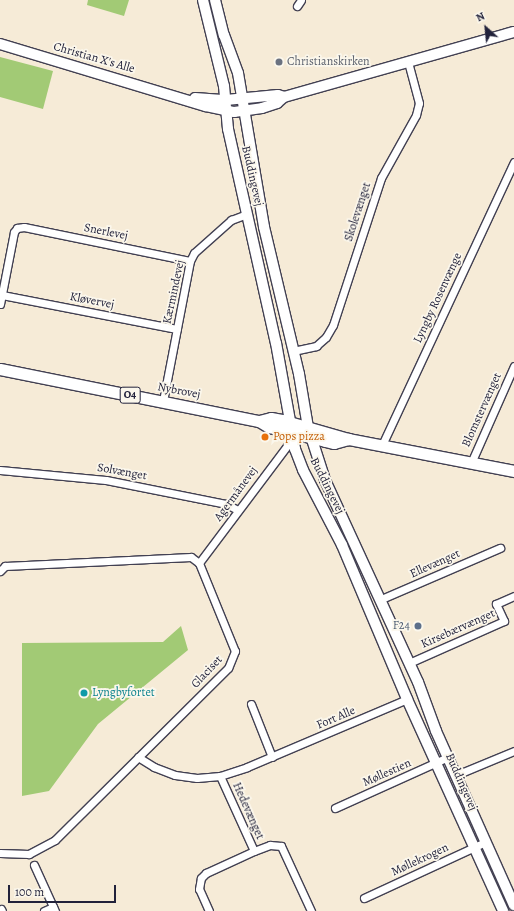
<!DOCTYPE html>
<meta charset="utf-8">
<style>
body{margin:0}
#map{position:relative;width:514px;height:911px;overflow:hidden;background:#f6ebd7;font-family:Alegreya,serif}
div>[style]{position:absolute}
.green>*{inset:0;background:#a2ca75}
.roads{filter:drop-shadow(1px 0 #424052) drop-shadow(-1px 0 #424052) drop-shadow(0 1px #424052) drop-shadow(0 -1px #424052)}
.street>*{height:7px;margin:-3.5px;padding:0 3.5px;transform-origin:3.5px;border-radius:3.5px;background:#fff}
.secondary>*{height:10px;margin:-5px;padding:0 5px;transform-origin:5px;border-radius:5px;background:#fff}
.primary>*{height:11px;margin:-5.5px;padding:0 5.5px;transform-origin:5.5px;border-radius:5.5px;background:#fff}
.dots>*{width:11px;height:11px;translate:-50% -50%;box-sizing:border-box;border:2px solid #fbf7ec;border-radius:50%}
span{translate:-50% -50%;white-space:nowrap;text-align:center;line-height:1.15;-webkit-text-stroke:3.5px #fbf7ec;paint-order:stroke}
.shield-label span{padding:1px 3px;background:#fbf7ec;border:1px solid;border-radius:3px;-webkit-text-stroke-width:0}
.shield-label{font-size:11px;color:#22223b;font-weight:700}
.street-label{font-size:12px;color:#22223b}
.worship-label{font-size:12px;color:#5b616d}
.left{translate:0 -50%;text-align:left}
.food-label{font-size:12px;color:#c56008}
.service-label{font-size:12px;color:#4e5e75}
.right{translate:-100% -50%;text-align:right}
.culture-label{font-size:12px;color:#0d838f}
.north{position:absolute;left:466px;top:8px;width:40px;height:40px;-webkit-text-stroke:3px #fbf7ec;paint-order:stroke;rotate:333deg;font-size:11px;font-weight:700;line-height:16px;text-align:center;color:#22223b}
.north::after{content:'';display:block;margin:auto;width:14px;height:18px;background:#22223b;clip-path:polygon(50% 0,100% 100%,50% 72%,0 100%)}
.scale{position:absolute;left:8px;top:885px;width:108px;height:18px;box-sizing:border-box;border:2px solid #22223b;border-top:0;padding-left:5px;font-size:12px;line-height:14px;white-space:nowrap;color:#22223b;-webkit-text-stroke:3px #fbf7ec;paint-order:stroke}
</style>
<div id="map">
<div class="green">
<i style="clip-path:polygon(88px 0,129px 0,124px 16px,87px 5px)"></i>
<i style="clip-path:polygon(0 57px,53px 71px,43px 109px,0 97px)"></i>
<i style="clip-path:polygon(181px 626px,188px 650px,98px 724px,49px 791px,22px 796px,22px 643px,163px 642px)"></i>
</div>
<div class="roads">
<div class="street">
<i style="left:297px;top:6px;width:7px;rotate:-56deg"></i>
<i style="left:2px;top:295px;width:178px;rotate:11deg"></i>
<i style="left:0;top:304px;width:73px;rotate:-79deg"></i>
<i style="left:14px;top:232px;width:5px;rotate:-53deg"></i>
<i style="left:17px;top:228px;width:7px;rotate:-8deg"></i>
<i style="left:24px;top:227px;width:169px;rotate:11.6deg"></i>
<i style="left:293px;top:351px;width:24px;rotate:-12deg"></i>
<i style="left:316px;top:346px;width:13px;rotate:-42deg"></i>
<i style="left:326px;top:337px;width:14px;rotate:-60deg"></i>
<i style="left:333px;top:325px;width:155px;rotate:-71.9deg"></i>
<i style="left:381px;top:178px;width:72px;rotate:-60.9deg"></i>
<i style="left:416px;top:115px;width:12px;rotate:-76deg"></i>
<i style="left:419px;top:103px;width:42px;rotate:-105deg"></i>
<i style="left:163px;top:401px;width:143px;rotate:-79.1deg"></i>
<i style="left:190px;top:261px;width:9px;rotate:-63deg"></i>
<i style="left:194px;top:253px;width:50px;rotate:-41.7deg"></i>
<i style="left:231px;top:220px;width:17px;rotate:-21deg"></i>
<i style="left:382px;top:445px;width:312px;rotate:-65deg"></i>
<i style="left:471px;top:463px;width:106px;rotate:-66.1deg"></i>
<i style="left:0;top:470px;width:106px;rotate:5.4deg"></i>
<i style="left:106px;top:480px;width:122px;rotate:11.3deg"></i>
<i style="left:226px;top:504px;width:13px;rotate:27deg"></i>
<i style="left:199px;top:563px;width:155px;rotate:-53.1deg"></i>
<i style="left:0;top:571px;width:7px;rotate:-45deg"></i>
<i style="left:5px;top:566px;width:186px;rotate:-2.8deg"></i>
<i style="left:191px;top:557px;width:10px;rotate:37deg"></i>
<i style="left:199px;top:563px;width:95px;rotate:67.8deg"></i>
<i style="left:235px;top:651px;width:18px;rotate:112deg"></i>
<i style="left:228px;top:668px;width:244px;rotate:135.2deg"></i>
<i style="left:55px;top:840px;width:30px;rotate:152deg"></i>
<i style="left:29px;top:854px;width:29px;rotate:-178deg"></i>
<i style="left:379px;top:600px;width:132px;rotate:-23.3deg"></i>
<i style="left:409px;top:663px;width:104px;rotate:-23.9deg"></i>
<i style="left:504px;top:621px;width:19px;rotate:-115deg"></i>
<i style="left:496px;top:604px;width:20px;rotate:-24deg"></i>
<i style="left:251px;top:704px;width:57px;rotate:68.4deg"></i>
<i style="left:138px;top:757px;width:19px;rotate:32deg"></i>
<i style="left:154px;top:767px;width:22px;rotate:21deg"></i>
<i style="left:175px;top:775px;width:22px;rotate:8deg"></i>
<i style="left:197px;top:778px;width:23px;rotate:-5deg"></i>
<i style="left:220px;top:776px;width:28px;rotate:-18deg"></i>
<i style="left:247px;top:767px;width:174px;rotate:-23deg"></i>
<i style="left:456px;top:775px;width:63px;rotate:-22.5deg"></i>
<i style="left:220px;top:776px;width:82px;rotate:65.6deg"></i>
<i style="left:254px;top:851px;width:17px;rotate:-21deg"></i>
<i style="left:270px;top:845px;width:11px;rotate:5deg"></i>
<i style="left:281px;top:846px;width:72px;rotate:65.2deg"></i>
<i style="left:335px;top:808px;width:124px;rotate:-24.3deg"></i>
<i style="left:34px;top:865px;width:51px;rotate:65.5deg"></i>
<i style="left:364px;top:898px;width:133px;rotate:-24.8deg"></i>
<i style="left:1px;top:909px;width:2px;rotate:63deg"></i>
<i style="left:44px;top:911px;width:10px;rotate:-24deg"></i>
<i style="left:209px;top:911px;width:24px;rotate:-114deg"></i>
<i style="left:199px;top:889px;width:11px;rotate:-80deg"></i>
<i style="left:201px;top:878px;width:7px;rotate:-45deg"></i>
<i style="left:206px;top:873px;width:53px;rotate:-24.6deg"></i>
</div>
<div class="secondary">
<i style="left:203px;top:0;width:89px;rotate:76.3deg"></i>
<i style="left:224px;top:86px;width:43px;rotate:84.7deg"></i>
<i style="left:228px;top:129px;width:219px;rotate:77.4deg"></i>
<i style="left:276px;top:343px;width:108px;rotate:79.8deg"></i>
<i style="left:295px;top:449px;width:22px;rotate:69deg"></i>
<i style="left:303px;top:470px;width:85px;rotate:62.5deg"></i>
<i style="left:342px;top:545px;width:167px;rotate:67.1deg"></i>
<i style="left:407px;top:699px;width:233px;rotate:65.6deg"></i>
<i style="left:215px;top:0;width:36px;rotate:76deg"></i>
<i style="left:224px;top:35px;width:40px;rotate:69.8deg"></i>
<i style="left:238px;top:73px;width:156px;rotate:80.4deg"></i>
<i style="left:264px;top:227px;width:151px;rotate:76.6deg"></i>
<i style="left:299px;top:374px;width:54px;rotate:80.4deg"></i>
<i style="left:308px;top:427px;width:56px;rotate:72.2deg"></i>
<i style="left:325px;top:480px;width:222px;rotate:65.3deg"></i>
<i style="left:418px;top:682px;width:52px;rotate:69.8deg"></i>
<i style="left:436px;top:731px;width:191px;rotate:65.9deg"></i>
<i style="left:0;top:44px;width:215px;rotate:16.8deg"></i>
<i style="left:206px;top:106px;width:29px;rotate:12deg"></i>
<i style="left:234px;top:112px;width:28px;rotate:-8deg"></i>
<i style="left:262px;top:108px;width:16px;rotate:-18deg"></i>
<i style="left:277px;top:103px;width:9px;rotate:-41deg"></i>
<i style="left:284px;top:97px;width:239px;rotate:-15.8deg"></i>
<i style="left:195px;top:98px;width:31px;rotate:4deg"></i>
<i style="left:226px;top:100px;width:52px;rotate:-5.5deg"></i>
<i style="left:278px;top:95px;width:6px;rotate:18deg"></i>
</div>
<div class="primary">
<i style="left:0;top:369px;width:264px;rotate:11.4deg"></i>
<i style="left:259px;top:421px;width:12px;rotate:31deg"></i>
<i style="left:269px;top:427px;width:58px;rotate:14deg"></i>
<i style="left:325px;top:441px;width:9px;rotate:13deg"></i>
<i style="left:334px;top:443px;width:15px;rotate:-16deg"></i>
<i style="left:259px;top:421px;width:12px;rotate:-14deg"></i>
<i style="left:271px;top:418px;width:11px;rotate:10deg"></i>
<i style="left:282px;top:420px;width:69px;rotate:16.1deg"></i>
<i style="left:348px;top:439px;width:169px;rotate:10.9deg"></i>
</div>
</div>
<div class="dots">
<i style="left:279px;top:62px;background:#6b7280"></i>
<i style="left:265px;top:437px;background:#e8710a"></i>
<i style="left:418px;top:626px;background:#5c6f8a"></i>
<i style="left:84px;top:693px;background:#0f9aa8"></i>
</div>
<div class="shield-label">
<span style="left:130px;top:395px">O4</span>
</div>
<div class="street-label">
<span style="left:94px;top:58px;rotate:16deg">Christian X's Alle</span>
<span style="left:252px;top:176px;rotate:77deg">Buddingevej</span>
<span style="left:358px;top:212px;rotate:-72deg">Skolevænget</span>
<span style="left:106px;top:232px;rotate:11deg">Snerlevej</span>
<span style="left:174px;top:292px;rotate:-78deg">Kærmindevej</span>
<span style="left:438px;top:298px;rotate:-65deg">Lyngby Rosenvænge</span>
<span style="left:92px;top:301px;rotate:11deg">Kløvervej</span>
<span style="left:179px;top:391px;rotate:11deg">Nybrovej</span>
<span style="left:482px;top:410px;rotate:-66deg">Blomstervænget</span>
<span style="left:122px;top:472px;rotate:10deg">Solvænget</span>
<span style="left:327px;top:486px;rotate:63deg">Buddingevej</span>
<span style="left:236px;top:494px;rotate:-54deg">Agermånevej</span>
<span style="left:435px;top:564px;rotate:-24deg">Ellevænget</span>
<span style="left:458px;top:629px;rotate:-24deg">Kirsebærvænget</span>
<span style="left:207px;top:672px;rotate:-47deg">Glaciset</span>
<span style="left:336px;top:718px;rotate:-23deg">Fort Alle</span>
<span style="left:387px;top:773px;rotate:-24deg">Møllestien</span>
<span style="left:461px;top:782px;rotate:66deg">Buddingevej</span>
<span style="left:248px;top:811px;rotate:66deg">Hedevænget</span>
<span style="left:420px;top:860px;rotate:-25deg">Møllekrogen</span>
</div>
<div class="worship-label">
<span class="left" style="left:287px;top:62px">Christianskirken</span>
</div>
<div class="food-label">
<span class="left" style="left:273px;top:437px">Pops pizza</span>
</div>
<div class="service-label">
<span class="right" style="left:410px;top:626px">F24</span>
</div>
<div class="culture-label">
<span class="left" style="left:92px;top:693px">Lyngbyfortet</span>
</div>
<div class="north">N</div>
<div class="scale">100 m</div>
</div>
